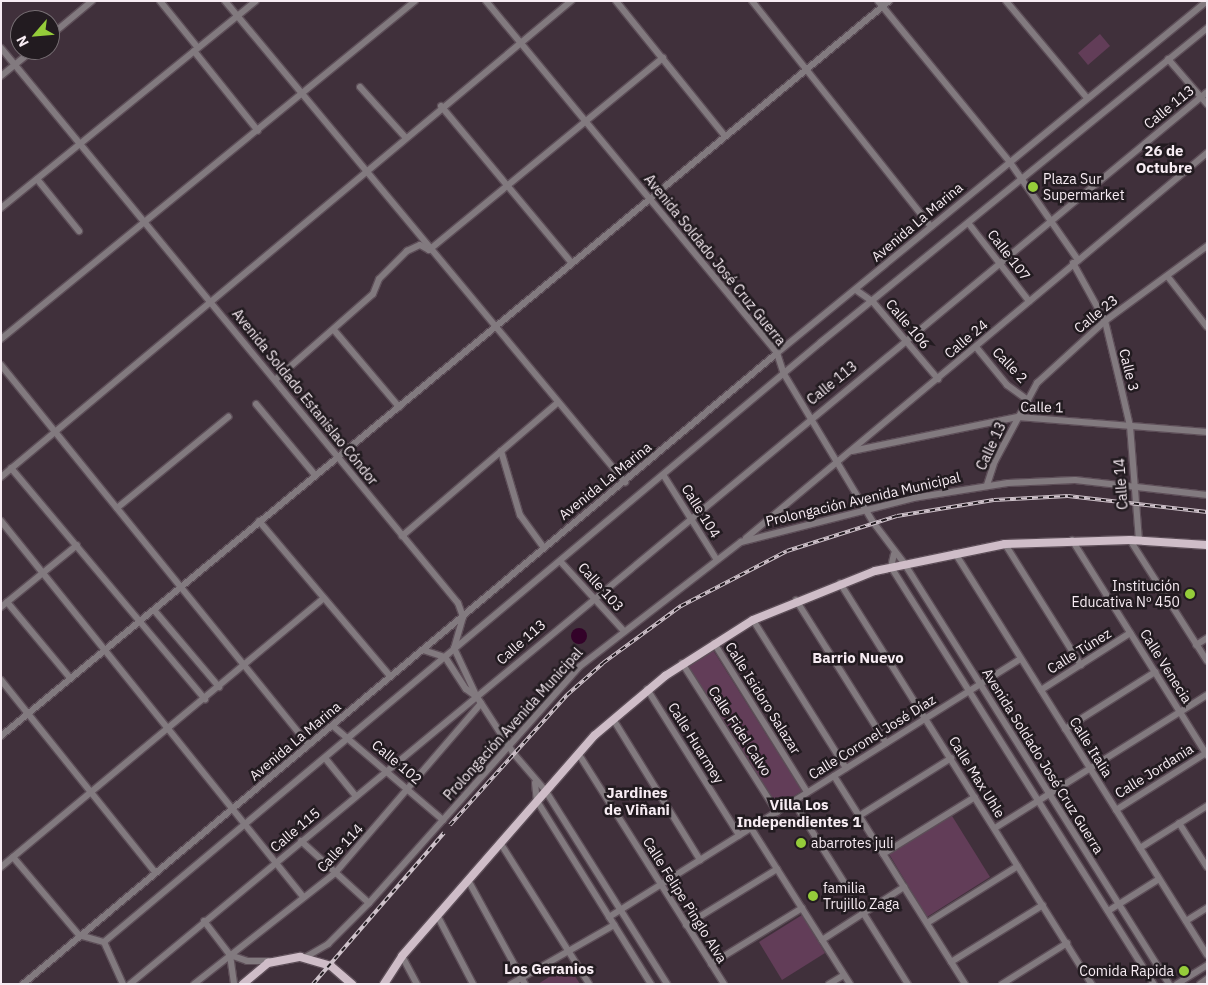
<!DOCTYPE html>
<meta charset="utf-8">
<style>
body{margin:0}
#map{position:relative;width:1208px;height:985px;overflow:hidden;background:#40303b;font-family:"IBM Plex Sans",sans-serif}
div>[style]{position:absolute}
.green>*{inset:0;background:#623d58}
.water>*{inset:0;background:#330229}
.round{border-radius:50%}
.roads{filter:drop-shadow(1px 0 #5d4e58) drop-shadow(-1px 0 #5d4e58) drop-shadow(0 1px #5d4e58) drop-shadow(0 -1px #5d4e58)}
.minor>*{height:6px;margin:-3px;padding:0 3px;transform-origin:3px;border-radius:3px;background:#827a7f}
.major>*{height:8px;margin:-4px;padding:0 4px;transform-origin:4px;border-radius:4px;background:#cfbdc8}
.rail>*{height:4px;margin-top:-2px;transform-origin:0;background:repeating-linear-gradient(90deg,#221b20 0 5.5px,#cec2ca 0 11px);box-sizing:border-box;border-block:1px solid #cec2ca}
.dots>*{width:14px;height:14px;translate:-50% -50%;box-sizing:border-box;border:2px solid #221b20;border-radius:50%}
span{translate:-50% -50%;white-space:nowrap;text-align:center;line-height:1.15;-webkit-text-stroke:5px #221b20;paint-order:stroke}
.street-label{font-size:14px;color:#f7ecf3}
.poi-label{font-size:14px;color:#f7ecf3}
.left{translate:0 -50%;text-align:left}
.right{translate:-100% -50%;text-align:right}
.neighbourhood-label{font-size:15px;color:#f7ecf3;font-weight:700}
.frame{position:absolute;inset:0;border:2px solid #f7ecf3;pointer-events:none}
.north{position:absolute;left:10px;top:10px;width:50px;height:50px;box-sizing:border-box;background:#221b20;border:1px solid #776f74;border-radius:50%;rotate:243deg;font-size:14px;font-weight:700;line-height:20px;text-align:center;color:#f7ecf3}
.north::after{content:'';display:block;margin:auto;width:18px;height:22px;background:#95cc3a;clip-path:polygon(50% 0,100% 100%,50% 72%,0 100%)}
</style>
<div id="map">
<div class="green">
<i style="clip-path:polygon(1100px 34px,1110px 46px,1088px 65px,1078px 53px)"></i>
<i style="clip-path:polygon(713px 650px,802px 791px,777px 806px,688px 666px)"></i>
<i style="clip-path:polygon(952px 816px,990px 877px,927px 917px,889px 854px)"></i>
<i style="clip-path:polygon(802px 915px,825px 953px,782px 980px,759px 942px)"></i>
<i style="clip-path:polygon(568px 965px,580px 984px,538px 984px)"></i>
</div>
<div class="water">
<i class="round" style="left:571px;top:628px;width:16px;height:16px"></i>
</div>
<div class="roads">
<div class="minor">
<i style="left:160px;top:1px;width:60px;rotate:51deg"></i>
<i style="left:225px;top:1px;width:626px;rotate:50.25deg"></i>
<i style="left:486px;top:1px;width:457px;rotate:50.4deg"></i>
<i style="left:777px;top:353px;width:22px;rotate:72deg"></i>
<i style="left:784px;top:374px;width:173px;rotate:59deg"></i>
<i style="left:873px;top:522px;width:51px;rotate:52.9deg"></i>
<i style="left:904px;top:563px;width:497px;rotate:57.8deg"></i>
<i style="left:616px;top:1px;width:172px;rotate:51.1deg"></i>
<i style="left:752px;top:1px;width:288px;rotate:51.6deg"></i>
<i style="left:878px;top:1px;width:207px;rotate:50.7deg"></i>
<i style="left:1009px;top:161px;width:121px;rotate:55.1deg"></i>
<i style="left:1006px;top:1px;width:126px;rotate:50.1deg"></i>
<i style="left:50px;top:36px;width:55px;rotate:-39.8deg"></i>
<i style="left:1px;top:48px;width:719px;rotate:50.53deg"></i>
<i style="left:458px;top:603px;width:15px;rotate:70deg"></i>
<i style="left:463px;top:617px;width:32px;rotate:106deg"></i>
<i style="left:454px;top:648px;width:54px;rotate:64.9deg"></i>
<i style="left:477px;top:697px;width:68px;rotate:57deg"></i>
<i style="left:514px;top:754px;width:48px;rotate:49.3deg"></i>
<i style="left:545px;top:790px;width:229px;rotate:57.8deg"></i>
<i style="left:194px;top:51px;width:102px;rotate:51.3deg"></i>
<i style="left:1168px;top:59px;width:60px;rotate:49.1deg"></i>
<i style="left:1px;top:76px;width:41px;rotate:-39.1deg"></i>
<i style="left:360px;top:87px;width:67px;rotate:48deg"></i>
<i style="left:441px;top:106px;width:204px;rotate:50.2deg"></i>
<i style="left:37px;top:179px;width:67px;rotate:51.1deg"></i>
<i style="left:1px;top:208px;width:328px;rotate:-39.1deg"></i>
<i style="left:969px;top:224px;width:98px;rotate:52.1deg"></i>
<i style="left:1073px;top:263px;width:66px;rotate:61.1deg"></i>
<i style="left:1105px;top:321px;width:64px;rotate:76.4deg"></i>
<i style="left:1120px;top:383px;width:44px;rotate:76.9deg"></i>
<i style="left:1130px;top:426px;width:115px;rotate:85.5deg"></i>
<i style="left:1168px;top:277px;width:63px;rotate:52deg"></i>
<i style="left:856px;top:290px;width:21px;rotate:35deg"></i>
<i style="left:873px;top:302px;width:101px;rotate:49.8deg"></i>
<i style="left:334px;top:330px;width:101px;rotate:49.8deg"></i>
<i style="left:1px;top:339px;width:534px;rotate:-39.23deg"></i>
<i style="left:976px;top:347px;width:49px;rotate:50.8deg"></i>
<i style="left:1007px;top:385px;width:26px;rotate:36deg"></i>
<i style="left:1px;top:365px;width:489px;rotate:51deg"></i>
<i style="left:275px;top:380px;width:130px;rotate:-41.3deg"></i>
<i style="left:373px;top:294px;width:16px;rotate:-68deg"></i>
<i style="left:379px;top:279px;width:40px;rotate:-45deg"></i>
<i style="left:407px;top:251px;width:14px;rotate:-25deg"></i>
<i style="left:420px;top:245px;width:10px;rotate:29deg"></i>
<i style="left:429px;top:250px;width:303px;rotate:-39.4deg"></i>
<i style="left:256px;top:404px;width:92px;rotate:50.3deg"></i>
<i style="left:501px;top:451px;width:67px;rotate:73.5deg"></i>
<i style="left:520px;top:515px;width:39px;rotate:54deg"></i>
<i style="left:852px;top:451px;width:169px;rotate:-11.6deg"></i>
<i style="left:1018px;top:417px;width:190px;rotate:4.5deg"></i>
<i style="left:11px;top:468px;width:302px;rotate:50deg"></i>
<i style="left:664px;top:476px;width:99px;rotate:57.8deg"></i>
<i style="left:1px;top:477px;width:743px;rotate:-39.86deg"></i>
<i style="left:987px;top:485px;width:25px;rotate:-72deg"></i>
<i style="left:995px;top:461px;width:89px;rotate:-61.7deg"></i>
<i style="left:1037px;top:383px;width:92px;rotate:-42.4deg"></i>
<i style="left:1105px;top:321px;width:127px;rotate:-36.3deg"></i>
<i style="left:117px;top:508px;width:144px;rotate:-39.3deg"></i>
<i style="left:1px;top:521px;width:482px;rotate:51.2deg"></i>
<i style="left:259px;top:521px;width:203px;rotate:49.8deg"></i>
<i style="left:402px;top:536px;width:203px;rotate:-40.6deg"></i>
<i style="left:746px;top:538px;width:601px;rotate:-39.87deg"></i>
<i style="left:1072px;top:540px;width:254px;rotate:57.9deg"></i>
<i style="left:1130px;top:540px;width:143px;rotate:57.5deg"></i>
<i style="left:1005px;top:544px;width:143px;rotate:57.9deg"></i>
<i style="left:955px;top:553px;width:474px;rotate:57.9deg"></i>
<i style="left:894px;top:554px;width:13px;rotate:103deg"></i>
<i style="left:891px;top:567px;width:493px;rotate:57.8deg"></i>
<i style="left:560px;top:561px;width:93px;rotate:47.6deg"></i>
<i style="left:840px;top:583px;width:474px;rotate:57.9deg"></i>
<i style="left:796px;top:600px;width:169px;rotate:57.8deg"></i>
<i style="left:7px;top:602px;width:99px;rotate:50.3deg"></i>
<i style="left:1px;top:607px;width:98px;rotate:-39.2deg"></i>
<i style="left:154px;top:610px;width:101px;rotate:49.8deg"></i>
<i style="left:753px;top:620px;width:175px;rotate:57.9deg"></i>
<i style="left:714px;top:643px;width:176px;rotate:58deg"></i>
<i style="left:1196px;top:645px;width:13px;rotate:-32deg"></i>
<i style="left:423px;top:650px;width:23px;rotate:18deg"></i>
<i style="left:445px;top:657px;width:38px;rotate:57deg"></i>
<i style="left:466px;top:689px;width:14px;rotate:36deg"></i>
<i style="left:682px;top:663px;width:177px;rotate:57.5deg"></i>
<i style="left:1px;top:680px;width:246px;rotate:51.3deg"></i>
<i style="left:647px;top:689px;width:173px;rotate:57.8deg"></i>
<i style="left:1041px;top:690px;width:106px;rotate:-32.6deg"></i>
<i style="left:613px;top:719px;width:166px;rotate:58.3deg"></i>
<i style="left:333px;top:726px;width:145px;rotate:40.5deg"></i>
<i style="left:1065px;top:729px;width:107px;rotate:-32.3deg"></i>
<i style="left:1px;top:736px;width:1153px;rotate:-39.61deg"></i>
<i style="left:578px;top:753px;width:273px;rotate:57.7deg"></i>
<i style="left:325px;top:758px;width:48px;rotate:51deg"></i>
<i style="left:834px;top:776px;width:246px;rotate:57.8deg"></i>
<i style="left:535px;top:783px;width:18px;rotate:84deg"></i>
<i style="left:537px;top:801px;width:216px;rotate:58.1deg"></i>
<i style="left:793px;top:801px;width:216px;rotate:57.9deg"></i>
<i style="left:1116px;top:810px;width:107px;rotate:-32.3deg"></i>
<i style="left:859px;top:816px;width:109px;rotate:-32.2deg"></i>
<i style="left:1179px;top:823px;width:52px;rotate:57.5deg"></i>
<i style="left:751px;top:828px;width:185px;rotate:57.6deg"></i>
<i style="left:995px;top:828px;width:250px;rotate:-32.1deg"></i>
<i style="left:301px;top:841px;width:92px;rotate:42.4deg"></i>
<i style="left:501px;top:844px;width:165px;rotate:57.8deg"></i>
<i style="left:1140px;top:848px;width:79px;rotate:-32.1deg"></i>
<i style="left:883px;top:854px;width:108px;rotate:-31.8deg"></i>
<i style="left:13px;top:857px;width:102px;rotate:49.8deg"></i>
<i style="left:79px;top:935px;width:26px;rotate:16deg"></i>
<i style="left:104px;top:942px;width:46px;rotate:65.7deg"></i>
<i style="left:1px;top:867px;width:420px;rotate:-39.8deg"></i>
<i style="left:468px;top:880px;width:119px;rotate:61.3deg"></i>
<i style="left:1108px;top:911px;width:60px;rotate:-32.1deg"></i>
<i style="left:437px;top:915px;width:78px;rotate:62.4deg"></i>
<i style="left:609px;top:917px;width:486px;rotate:-32.1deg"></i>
<i style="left:204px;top:921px;width:43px;rotate:52.6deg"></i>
<i style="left:230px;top:955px;width:29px;rotate:82deg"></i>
<i style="left:1186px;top:921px;width:25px;rotate:-32deg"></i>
<i style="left:927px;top:923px;width:107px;rotate:-32.1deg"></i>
<i style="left:686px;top:925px;width:107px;rotate:-31.6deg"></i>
<i style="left:822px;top:940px;width:98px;rotate:-32.9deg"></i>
<i style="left:104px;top:942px;width:935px;rotate:-39.92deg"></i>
<i style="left:821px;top:342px;width:498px;rotate:-39.1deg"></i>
<i style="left:230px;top:955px;width:18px;rotate:19deg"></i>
<i style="left:247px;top:961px;width:26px"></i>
<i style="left:402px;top:956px;width:32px;rotate:62deg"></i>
<i style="left:304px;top:958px;width:28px;rotate:-30deg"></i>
<i style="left:328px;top:944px;width:58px;rotate:-45deg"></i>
<i style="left:369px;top:903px;width:316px;rotate:-48.3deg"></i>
<i style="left:579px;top:667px;width:205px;rotate:-37.7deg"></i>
<i style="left:741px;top:542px;width:178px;rotate:-14.3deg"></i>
<i style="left:913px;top:498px;width:96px;rotate:-9deg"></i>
<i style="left:1008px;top:483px;width:67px;rotate:-2.6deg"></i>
<i style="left:1075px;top:480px;width:133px;rotate:6.5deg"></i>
<i style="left:951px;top:962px;width:108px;rotate:-31.8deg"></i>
<i style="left:711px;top:964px;width:107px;rotate:-31.6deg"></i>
<i style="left:23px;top:984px;width:983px;rotate:-39.92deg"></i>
<i style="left:777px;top:353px;width:556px;rotate:-39.3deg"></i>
<i style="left:130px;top:984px;width:1398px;rotate:-39.63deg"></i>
<i style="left:194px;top:984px;width:179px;rotate:-38.2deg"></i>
<i style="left:335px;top:873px;width:224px;rotate:-49.3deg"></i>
<i style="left:511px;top:984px;width:119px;rotate:-29.8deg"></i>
<i style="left:829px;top:984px;width:17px;rotate:-31deg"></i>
<i style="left:1002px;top:984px;width:77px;rotate:-32.2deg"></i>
<i style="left:1177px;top:984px;width:36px;rotate:-32deg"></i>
<i style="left:1200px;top:984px;width:9px;rotate:-36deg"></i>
</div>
<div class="major">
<i style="left:243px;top:984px;width:33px;rotate:-40deg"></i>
<i style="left:268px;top:963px;width:33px;rotate:-11deg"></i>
<i style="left:300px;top:957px;width:32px;rotate:16deg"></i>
<i style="left:331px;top:966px;width:28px;rotate:41deg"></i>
<i style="left:384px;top:984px;width:33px;rotate:-57deg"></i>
<i style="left:402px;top:956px;width:293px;rotate:-48.9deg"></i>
<i style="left:595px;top:735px;width:92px;rotate:-40.1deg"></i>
<i style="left:665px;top:676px;width:104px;rotate:-32.5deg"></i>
<i style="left:753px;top:620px;width:131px;rotate:-21.9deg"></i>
<i style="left:875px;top:571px;width:133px;rotate:-11.7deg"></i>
<i style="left:1005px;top:544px;width:125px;rotate:-1.8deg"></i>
<i style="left:1130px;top:540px;width:77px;rotate:3.7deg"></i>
</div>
</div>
<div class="rail">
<i style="left:450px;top:825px;width:175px;rotate:-48deg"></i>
<i style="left:567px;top:695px;width:48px;rotate:-41.6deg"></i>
<i style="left:603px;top:663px;width:97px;rotate:-36.2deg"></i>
<i style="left:681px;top:606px;width:119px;rotate:-27.4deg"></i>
<i style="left:787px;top:551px;width:115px;rotate:-17.7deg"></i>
<i style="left:897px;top:516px;width:98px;rotate:-9.4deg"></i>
<i style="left:994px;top:500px;width:74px;rotate:-3.1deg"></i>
<i style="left:1068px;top:496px;width:140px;rotate:6.6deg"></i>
<i style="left:313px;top:984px;width:200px;rotate:-49.1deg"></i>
</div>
<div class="dots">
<i style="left:1033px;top:187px;background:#95cc3a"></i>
<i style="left:1190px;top:594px;background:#95cc3a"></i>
<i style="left:801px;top:843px;background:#95cc3a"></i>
<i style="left:813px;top:896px;background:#95cc3a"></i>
<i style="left:1184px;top:971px;background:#95cc3a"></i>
</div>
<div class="street-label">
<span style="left:1169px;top:107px;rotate:-39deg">Calle 113</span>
<span style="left:917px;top:222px;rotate:-40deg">Avenida La Marina</span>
<span style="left:1009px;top:255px;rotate:52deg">Calle 107</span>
<span style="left:715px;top:260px;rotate:51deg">Avenida Soldado José Cruz Guerra</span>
<span style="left:1096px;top:314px;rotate:-39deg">Calle 23</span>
<span style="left:908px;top:324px;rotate:50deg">Calle 106</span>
<span style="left:966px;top:339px;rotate:-40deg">Calle 24</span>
<span style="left:1010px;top:365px;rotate:46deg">Calle 2</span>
<span style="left:1129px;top:370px;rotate:76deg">Calle 3</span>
<span style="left:832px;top:383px;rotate:-39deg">Calle 113</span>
<span style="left:305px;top:397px;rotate:51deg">Avenida Soldado Estanislao Cóndor</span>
<span style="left:1042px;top:407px;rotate:1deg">Calle 1</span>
<span style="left:991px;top:446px;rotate:-65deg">Calle 13</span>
<span style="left:605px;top:481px;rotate:-39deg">Avenida La Marina</span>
<span style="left:1121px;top:484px;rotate:-94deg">Calle 14</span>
<span style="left:863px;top:499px;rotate:-13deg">Prolongación Avenida Municipal</span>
<span style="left:701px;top:511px;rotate:58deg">Calle 104</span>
<span style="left:601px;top:587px;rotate:48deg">Calle 103</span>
<span style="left:521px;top:642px;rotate:-41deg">Calle 113</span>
<span style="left:1079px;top:651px;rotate:-32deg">Calle Túnez</span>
<span style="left:1166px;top:666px;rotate:58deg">Calle Venecia</span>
<span style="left:763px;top:698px;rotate:58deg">Calle Isidoro Salazar</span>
<span style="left:513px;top:724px;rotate:-48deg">Prolongación Avenida Municipal</span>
<span style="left:740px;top:731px;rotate:57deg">Calle Fidel Calvo</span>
<span style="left:872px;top:737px;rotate:-32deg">Calle Coronel José Díaz</span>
<span style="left:295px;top:741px;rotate:-40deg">Avenida La Marina</span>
<span style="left:696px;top:743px;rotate:58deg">Calle Huarmey</span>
<span style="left:1091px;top:747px;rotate:58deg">Calle Italia</span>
<span style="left:1043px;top:761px;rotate:58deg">Avenida Soldado José Cruz Guerra</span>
<span style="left:397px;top:762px;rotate:40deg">Calle 102</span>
<span style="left:1154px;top:771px;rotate:-32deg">Calle Jordania</span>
<span style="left:977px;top:777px;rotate:58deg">Calle Max Uhle</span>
<span style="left:295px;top:830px;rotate:-40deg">Calle 115</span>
<span style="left:340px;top:848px;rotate:-47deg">Calle 114</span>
<span style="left:685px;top:900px;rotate:58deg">Calle Felipe Pinglo Alva</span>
</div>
<div class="poi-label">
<span class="left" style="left:1043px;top:187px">Plaza Sur<br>Supermarket</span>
<span class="right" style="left:1180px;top:594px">Institución<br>Educativa Nº 450</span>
<span class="left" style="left:811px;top:843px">abarrotes juli</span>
<span class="left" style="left:823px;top:896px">familia<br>Trujillo Zaga</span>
<span class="right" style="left:1174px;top:971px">Comida Rapida</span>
</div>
<div class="neighbourhood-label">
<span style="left:1164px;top:159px">26 de<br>Octubre</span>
<span style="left:858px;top:658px">Barrio Nuevo</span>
<span style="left:637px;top:801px">Jardines<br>de Viñani</span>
<span style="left:799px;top:813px">Villa Los<br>Independientes 1</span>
<span style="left:549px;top:969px">Los Geranios</span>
</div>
<div class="frame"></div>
<div class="north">N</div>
</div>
